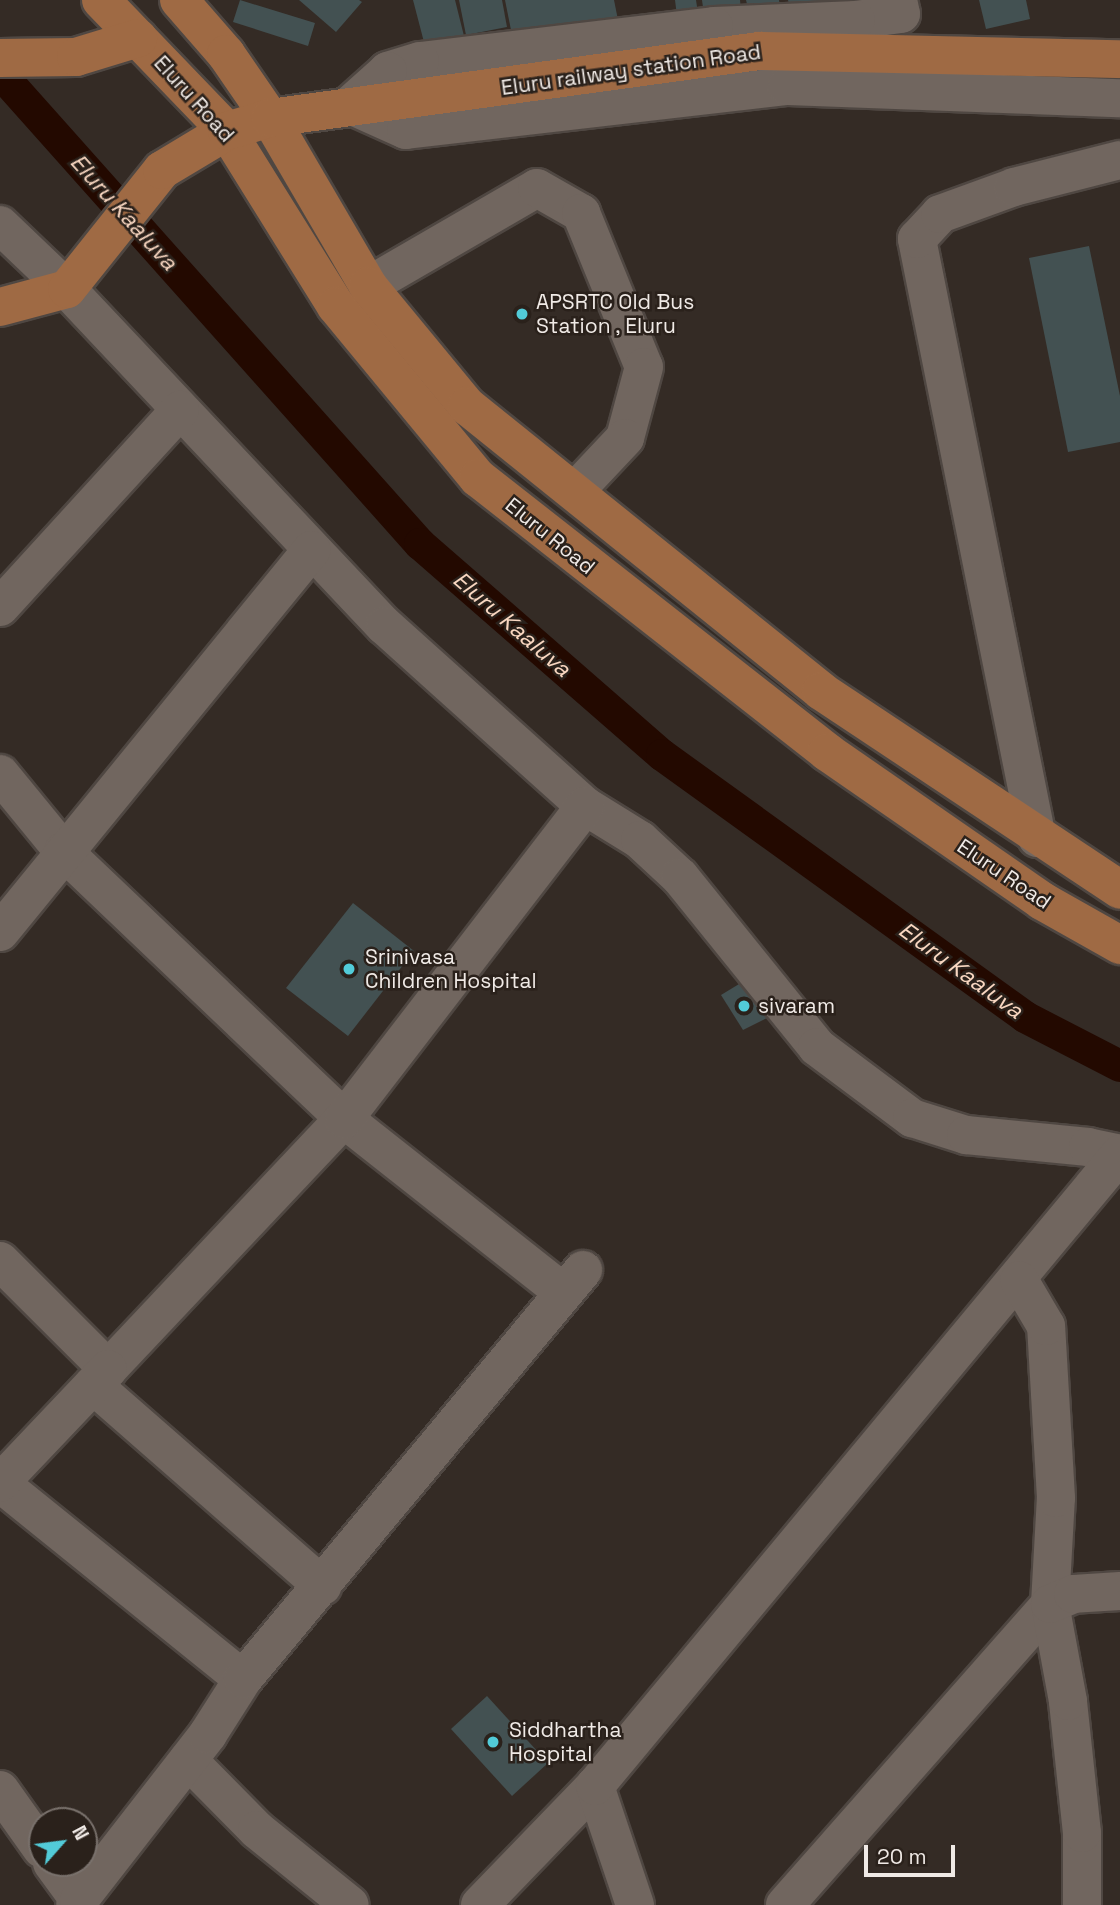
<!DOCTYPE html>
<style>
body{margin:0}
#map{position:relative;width:1120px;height:1905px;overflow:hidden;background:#342b25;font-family:"Space Grotesk",sans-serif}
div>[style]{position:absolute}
.canal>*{height:32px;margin:-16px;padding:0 16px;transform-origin:16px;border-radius:16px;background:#230900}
.building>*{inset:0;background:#435152}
.roads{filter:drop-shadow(2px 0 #4f4742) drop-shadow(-2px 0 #4f4742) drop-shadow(0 2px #4f4742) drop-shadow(0 -2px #4f4742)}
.minor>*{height:38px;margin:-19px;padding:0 19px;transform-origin:19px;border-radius:19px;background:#71665f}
.major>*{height:38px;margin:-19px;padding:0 19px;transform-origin:19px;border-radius:19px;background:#9f6a44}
.dots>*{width:19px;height:19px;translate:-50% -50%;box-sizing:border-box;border:4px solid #2a211b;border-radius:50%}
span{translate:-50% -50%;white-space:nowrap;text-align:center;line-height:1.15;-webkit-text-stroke:5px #2a211b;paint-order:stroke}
.street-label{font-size:21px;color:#f0eae6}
.poi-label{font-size:21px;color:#f0eae6}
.left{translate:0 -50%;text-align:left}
.water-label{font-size:23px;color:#f9d7c1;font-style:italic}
.north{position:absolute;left:28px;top:1807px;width:70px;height:70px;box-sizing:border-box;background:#2a211b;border:2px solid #79716c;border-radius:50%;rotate:62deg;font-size:19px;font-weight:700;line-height:28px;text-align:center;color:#f0eae6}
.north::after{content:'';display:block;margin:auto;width:24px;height:32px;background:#52cbd8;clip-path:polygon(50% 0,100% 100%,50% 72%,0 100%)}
.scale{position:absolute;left:864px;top:1845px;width:91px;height:32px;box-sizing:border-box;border:4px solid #f0eae6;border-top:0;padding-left:9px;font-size:21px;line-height:24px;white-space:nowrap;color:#f0eae6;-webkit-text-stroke:5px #2a211b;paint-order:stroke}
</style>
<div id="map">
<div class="canal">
<i style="left:0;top:73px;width:631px;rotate:48.28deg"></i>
<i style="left:420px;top:544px;width:321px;rotate:41.1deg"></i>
<i style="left:662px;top:755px;width:448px;rotate:35.8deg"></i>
<i style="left:1025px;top:1017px;width:107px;rotate:27.3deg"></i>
</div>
<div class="building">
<i style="clip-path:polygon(240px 0,315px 23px,308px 46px,233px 22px)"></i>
<i style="clip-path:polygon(299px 0,359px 0,362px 2px,336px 32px)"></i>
<i style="clip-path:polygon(413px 0,455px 0,464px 36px,425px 46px)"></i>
<i style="clip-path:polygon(459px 0,502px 0,507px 27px,466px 35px)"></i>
<i style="clip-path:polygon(505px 0,614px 0,618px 20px,513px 40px)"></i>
<i style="clip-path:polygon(675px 0,696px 0,698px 13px,677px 16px)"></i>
<i style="clip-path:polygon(702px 0,740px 0,741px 10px,704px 15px)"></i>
<i style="clip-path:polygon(746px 0,779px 0,780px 7px,749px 12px)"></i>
<i style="clip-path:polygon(788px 0,865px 0,793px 20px)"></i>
<i style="clip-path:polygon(979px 0,1026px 0,1030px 19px,986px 29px)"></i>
<i style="clip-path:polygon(1089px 246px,1120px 396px,1120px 442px,1068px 452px,1029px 258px)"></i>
<i style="clip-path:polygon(353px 903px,414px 951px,348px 1036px,286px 988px)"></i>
<i style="clip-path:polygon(744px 981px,769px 1017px,743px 1030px,721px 995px)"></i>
<i style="clip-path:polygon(487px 1696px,548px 1763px,512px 1796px,451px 1729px)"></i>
</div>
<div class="roads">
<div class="minor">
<i style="left:898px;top:0;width:14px;rotate:78deg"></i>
<i style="left:901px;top:14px;width:45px;rotate:172.4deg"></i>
<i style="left:856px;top:20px;width:142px;rotate:177.6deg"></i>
<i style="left:714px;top:26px;width:296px;rotate:173.2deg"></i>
<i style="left:420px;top:61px;width:34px;rotate:163deg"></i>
<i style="left:388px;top:71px;width:51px;rotate:138.2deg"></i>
<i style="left:350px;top:105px;width:61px;rotate:24.1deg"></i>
<i style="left:406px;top:130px;width:384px;rotate:-6.6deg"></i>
<i style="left:787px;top:86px;width:333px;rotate:2.1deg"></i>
<i style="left:0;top:225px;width:93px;rotate:43.7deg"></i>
<i style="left:67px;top:289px;width:463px;rotate:46.7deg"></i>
<i style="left:385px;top:626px;width:269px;rotate:42deg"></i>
<i style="left:585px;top:806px;width:65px;rotate:31.7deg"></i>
<i style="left:640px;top:840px;width:54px;rotate:42.8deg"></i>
<i style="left:680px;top:877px;width:218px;rotate:51.1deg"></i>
<i style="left:817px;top:1047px;width:119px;rotate:36.8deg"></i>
<i style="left:912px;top:1118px;width:57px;rotate:17.5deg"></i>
<i style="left:966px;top:1135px;width:123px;rotate:5.6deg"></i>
<i style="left:1088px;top:1147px;width:33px;rotate:12deg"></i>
<i style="left:368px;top:286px;width:195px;rotate:-30.1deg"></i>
<i style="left:537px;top:188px;width:51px;rotate:29.6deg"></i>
<i style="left:581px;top:213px;width:166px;rotate:67.8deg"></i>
<i style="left:644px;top:367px;width:73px;rotate:105deg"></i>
<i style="left:625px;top:438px;width:71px;rotate:133.3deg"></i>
<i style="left:0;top:607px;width:267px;rotate:-47.6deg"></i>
<i style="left:0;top:774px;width:99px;rotate:50.7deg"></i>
<i style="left:63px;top:851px;width:388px;rotate:43.6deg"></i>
<i style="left:344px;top:1119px;width:280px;rotate:38.3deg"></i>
<i style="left:1037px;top:838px;width:611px;rotate:-101.33deg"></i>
<i style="left:917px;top:239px;width:34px;rotate:-47deg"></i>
<i style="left:940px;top:214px;width:79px;rotate:-20deg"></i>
<i style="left:1014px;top:187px;width:109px;rotate:-14.3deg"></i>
<i style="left:0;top:932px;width:493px;rotate:-50.8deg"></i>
<i style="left:0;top:1261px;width:153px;rotate:45deg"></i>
<i style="left:108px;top:1369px;width:344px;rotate:-46.7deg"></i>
<i style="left:344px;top:1119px;width:395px;rotate:-52.4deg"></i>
<i style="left:93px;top:1385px;width:305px;rotate:41.2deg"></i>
<i style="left:0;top:1483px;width:312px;rotate:38.9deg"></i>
<i style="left:0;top:1483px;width:157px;rotate:-46.5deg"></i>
<i style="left:188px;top:1760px;width:98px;rotate:45.4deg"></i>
<i style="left:257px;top:1830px;width:119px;rotate:38.9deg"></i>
<i style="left:0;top:1790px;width:72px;rotate:54.6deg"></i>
<i style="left:52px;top:1863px;width:46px;rotate:53.9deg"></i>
<i style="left:79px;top:1900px;width:6px;rotate:129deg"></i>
<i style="left:79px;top:1900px;width:210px;rotate:-52.1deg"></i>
<i style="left:208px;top:1734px;width:65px;rotate:-57.5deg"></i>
<i style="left:243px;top:1679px;width:532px;rotate:-50.26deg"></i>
<i style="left:480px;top:1905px;width:165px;rotate:-46deg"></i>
<i style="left:635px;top:1905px;width:126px;rotate:-108.6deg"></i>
<i style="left:595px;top:1786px;width:822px;rotate:-50.28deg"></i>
<i style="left:785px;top:1905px;width:401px;rotate:-48.6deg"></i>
<i style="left:1050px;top:1604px;width:106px;rotate:-86.8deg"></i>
<i style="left:1056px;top:1498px;width:172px;rotate:-93.3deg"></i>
<i style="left:1046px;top:1326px;width:53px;rotate:-120.4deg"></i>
<i style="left:1082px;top:1905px;width:72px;rotate:-90deg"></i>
<i style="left:1082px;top:1833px;width:133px;rotate:-96.1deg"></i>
<i style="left:1068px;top:1701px;width:99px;rotate:-100.5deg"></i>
<i style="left:1050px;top:1604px;width:25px;rotate:-23deg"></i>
<i style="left:1073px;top:1594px;width:47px;rotate:-3.7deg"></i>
</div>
<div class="major">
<i style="left:101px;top:0;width:182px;rotate:46.1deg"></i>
<i style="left:227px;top:131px;width:206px;rotate:58.1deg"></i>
<i style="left:336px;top:306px;width:223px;rotate:50.5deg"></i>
<i style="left:478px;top:478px;width:444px;rotate:38.1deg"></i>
<i style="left:827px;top:752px;width:262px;rotate:34.7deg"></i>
<i style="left:1042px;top:901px;width:90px;rotate:29.4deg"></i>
<i style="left:179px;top:0;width:72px;rotate:49deg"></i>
<i style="left:226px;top:54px;width:78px;rotate:55.5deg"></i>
<i style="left:270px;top:118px;width:194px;rotate:59.7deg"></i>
<i style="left:368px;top:286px;width:156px;rotate:50.5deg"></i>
<i style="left:467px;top:406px;width:454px;rotate:38.8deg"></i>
<i style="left:821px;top:691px;width:359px;rotate:33.6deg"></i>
<i style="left:0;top:58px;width:76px;rotate:-0.8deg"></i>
<i style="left:76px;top:57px;width:65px;rotate:-17deg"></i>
<i style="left:0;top:307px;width:69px;rotate:-15deg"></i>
<i style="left:67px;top:289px;width:152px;rotate:-51.4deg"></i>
<i style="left:162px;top:170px;width:76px;rotate:-31deg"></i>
<i style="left:227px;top:131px;width:45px;rotate:-16.8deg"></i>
<i style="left:270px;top:118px;width:494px;rotate:-7.8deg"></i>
<i style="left:759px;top:51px;width:361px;rotate:1.3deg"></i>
</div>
</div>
<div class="dots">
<i style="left:522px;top:314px;background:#52cbd8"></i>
<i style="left:349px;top:969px;background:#52cbd8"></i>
<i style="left:744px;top:1006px;background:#52cbd8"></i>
<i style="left:493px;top:1742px;background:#52cbd8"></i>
</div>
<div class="street-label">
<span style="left:631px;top:70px;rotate:-8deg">Eluru railway station Road</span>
<span style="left:194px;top:99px;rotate:48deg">Eluru Road</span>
<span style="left:550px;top:536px;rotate:39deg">Eluru Road</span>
<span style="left:1004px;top:874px;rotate:34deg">Eluru Road</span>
</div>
<div class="poi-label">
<span class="left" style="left:536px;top:314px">APSRTC Old Bus<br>Station , Eluru</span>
<span class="left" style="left:365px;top:969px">Srinivasa<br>Children Hospital</span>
<span class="left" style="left:758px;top:1006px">sivaram</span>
<span class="left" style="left:509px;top:1742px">Siddhartha<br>Hospital</span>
</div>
<div class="water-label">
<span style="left:124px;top:212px;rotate:48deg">Eluru Kaaluva</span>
<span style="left:512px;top:624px;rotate:41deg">Eluru Kaaluva</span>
<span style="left:961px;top:970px;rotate:36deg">Eluru Kaaluva</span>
</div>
<div class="north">N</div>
<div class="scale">20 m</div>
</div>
